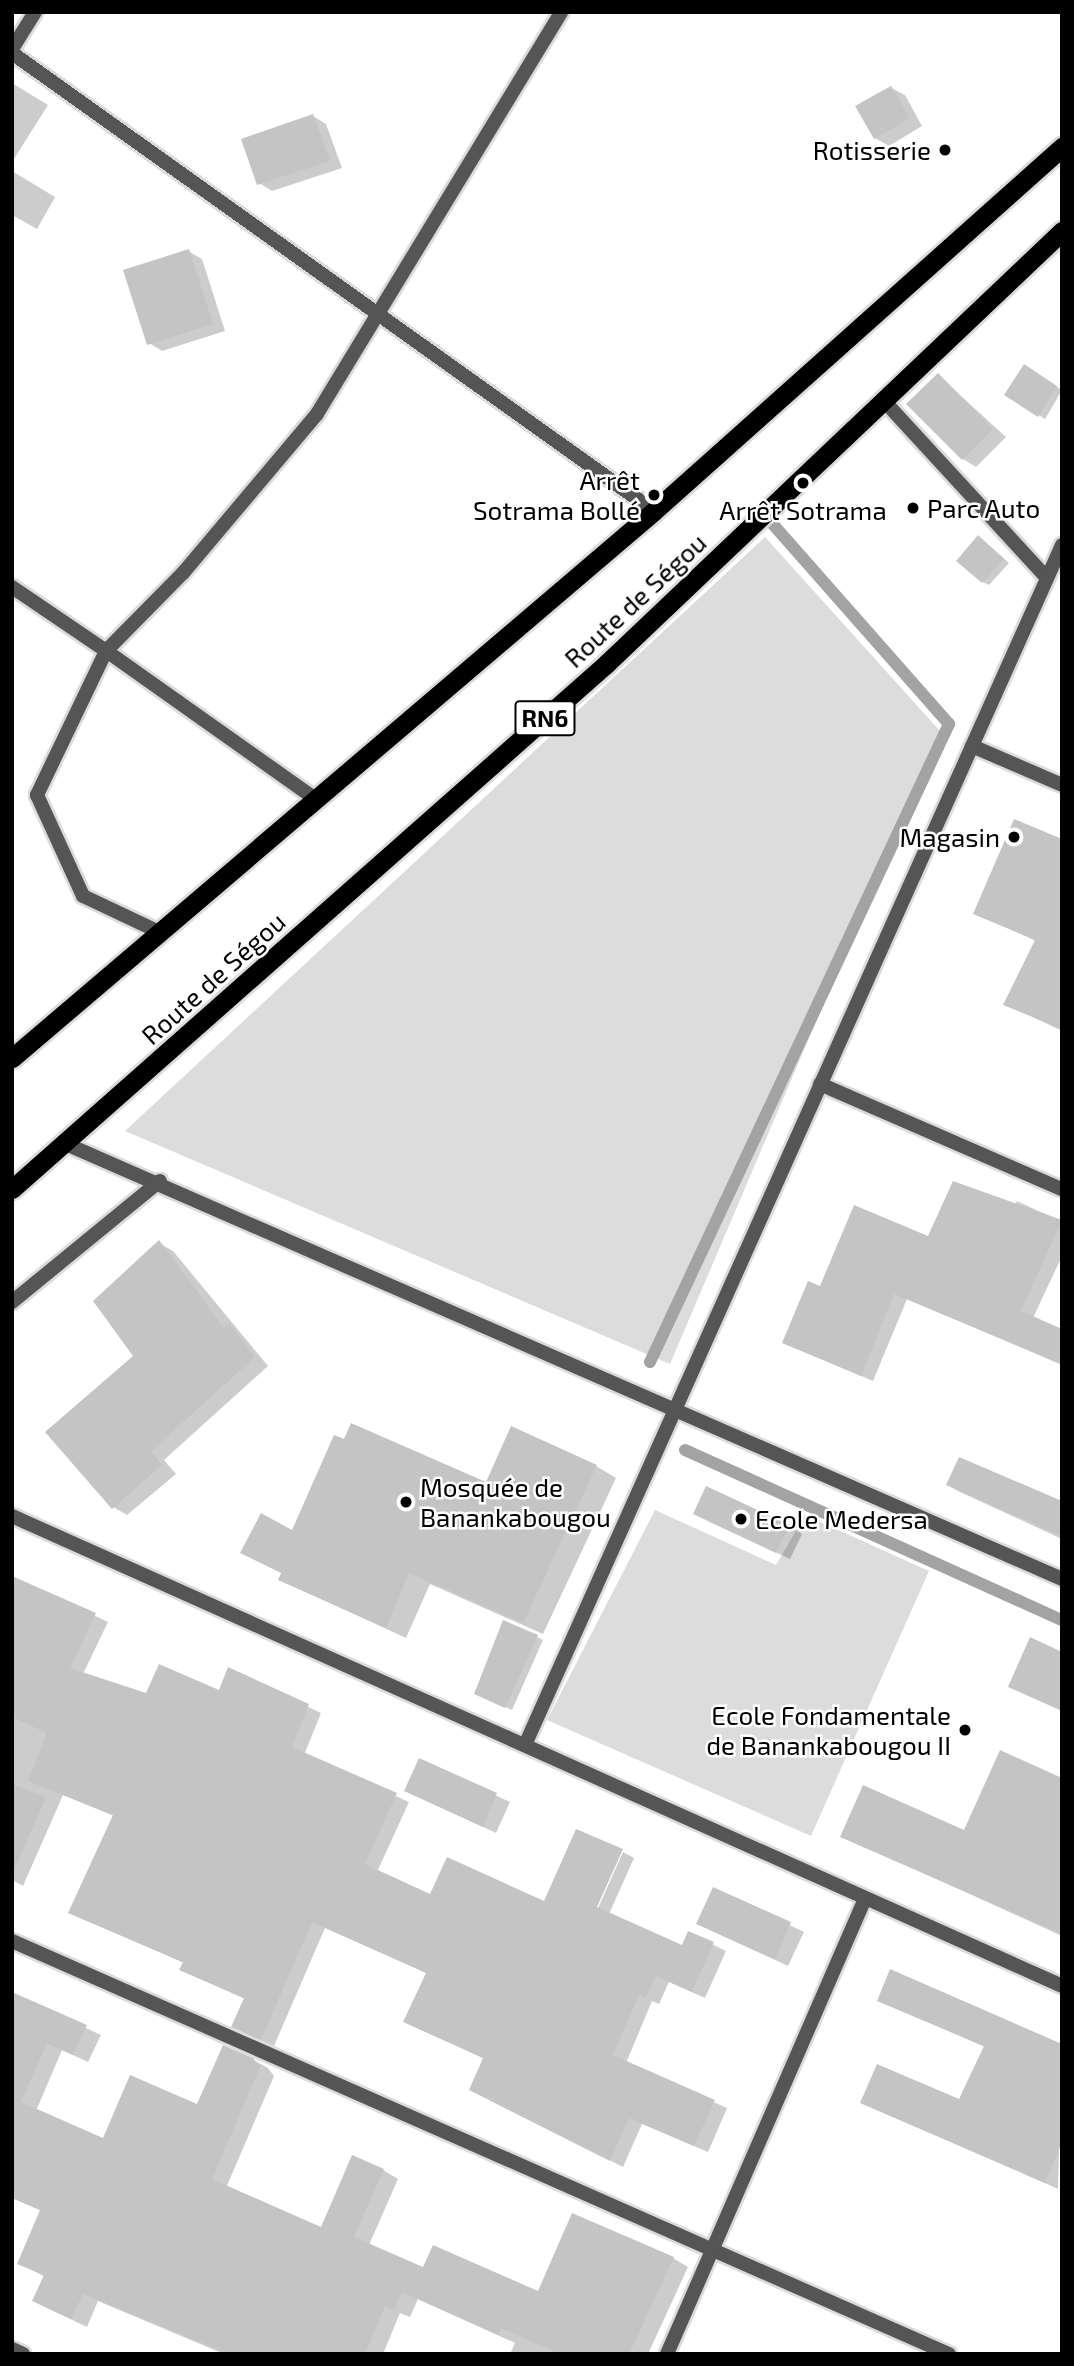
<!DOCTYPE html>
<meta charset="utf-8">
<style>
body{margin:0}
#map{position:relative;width:1074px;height:2366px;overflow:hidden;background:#fff;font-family:"Exo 2",sans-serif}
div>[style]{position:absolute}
.green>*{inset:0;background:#dcdcdc}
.shadow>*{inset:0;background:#0003}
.stream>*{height:12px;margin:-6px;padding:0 6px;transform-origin:6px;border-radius:6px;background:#a3a3a3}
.building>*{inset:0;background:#c4c4c4}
.roads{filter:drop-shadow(2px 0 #dbdbdb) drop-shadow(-2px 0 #dbdbdb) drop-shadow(0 2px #dbdbdb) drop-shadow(0 -2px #dbdbdb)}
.minor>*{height:14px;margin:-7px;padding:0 7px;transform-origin:7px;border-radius:7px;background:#555}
.trunk>*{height:19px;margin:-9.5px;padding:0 9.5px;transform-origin:9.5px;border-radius:9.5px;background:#000}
.dots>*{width:19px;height:19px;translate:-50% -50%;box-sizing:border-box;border:4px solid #fff;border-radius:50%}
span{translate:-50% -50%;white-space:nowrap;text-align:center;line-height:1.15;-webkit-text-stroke:5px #fff;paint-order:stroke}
.shield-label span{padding:2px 5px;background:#fff;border:2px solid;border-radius:5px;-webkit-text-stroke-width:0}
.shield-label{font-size:24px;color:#000;font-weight:700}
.poi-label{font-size:26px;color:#000}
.right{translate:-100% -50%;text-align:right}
.left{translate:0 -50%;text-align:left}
.street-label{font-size:26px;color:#000}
.frame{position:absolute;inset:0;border:14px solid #000;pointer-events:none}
</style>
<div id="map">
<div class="green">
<i style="clip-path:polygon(765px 537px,940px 731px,670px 1364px,125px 1131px)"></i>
<i style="clip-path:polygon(655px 1510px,776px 1565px,805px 1515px,929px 1571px,811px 1836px,547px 1720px)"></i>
</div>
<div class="shadow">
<i style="clip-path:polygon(12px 83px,48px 105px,12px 162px)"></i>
<i style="clip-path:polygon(891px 88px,905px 95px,922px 126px,889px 146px,875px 138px)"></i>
<i style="clip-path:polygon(313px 116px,326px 124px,342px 168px,272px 191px,259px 183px)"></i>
<i style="clip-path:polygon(12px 171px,55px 197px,37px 229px,12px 215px)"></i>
<i style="clip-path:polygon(188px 251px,202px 259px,225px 331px,162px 351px,149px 343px)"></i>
<i style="clip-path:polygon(1024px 366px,1062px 390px,1045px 419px,1006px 394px)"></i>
<i style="clip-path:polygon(938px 375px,1006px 437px,976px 467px,963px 459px)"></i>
<i style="clip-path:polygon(984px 541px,1009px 563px,989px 585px,983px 582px)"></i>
<i style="clip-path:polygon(1062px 844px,1062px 1031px,1006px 1004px,1036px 941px,975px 913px)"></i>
<i style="clip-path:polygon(1017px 1201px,1062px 1222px,1062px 1256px,1033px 1318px,1062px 1331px,1062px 1365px,907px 1299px,873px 1381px,784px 1343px,821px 1288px,929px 1238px,1013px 1209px)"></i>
<i style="clip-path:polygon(159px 1243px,173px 1251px,268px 1366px,164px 1460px,176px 1474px,127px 1515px,113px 1507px)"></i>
<i style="clip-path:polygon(596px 1466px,616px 1478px,543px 1634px,430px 1584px,406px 1638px,280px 1580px,293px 1532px)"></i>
<i style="clip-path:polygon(948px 1485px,1062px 1503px,1062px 1539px,960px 1492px)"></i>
<i style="clip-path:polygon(708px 1521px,789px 1526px,802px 1534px,790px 1559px)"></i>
<i style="clip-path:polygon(12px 1576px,108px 1622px,83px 1674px,147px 1695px,220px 1693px,228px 1669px,321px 1713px,304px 1755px,409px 1802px,377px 1872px,431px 1896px,545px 1903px,595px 1915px,623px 1852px,634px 1858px,609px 1914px,683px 1947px,689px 1933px,726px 1951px,705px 1998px,669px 1982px,659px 2004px,652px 2001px,626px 2063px,727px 2108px,708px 2152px,642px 2124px,623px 2167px,484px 2097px,485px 2059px,406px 2022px,427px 1973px,325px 1928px,274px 2046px,246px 2034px,233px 2026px,245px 1999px,181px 1970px,184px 1963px,83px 1919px,114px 1816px,63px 1795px,23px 1886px,12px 1880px)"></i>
<i style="clip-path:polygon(537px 1637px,543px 1640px,512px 1710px,483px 1697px)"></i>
<i style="clip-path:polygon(419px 1760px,510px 1802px,496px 1833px,406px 1791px)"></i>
<i style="clip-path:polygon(1062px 1780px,1062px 1936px,842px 1836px,965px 1832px)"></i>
<i style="clip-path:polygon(714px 1889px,804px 1932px,788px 1966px,712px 1931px)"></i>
<i style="clip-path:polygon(12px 1994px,101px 2035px,88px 2062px,62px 2050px,36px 2111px,104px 2140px,197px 2106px,252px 2059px,268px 2068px,274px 2076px,226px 2188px,322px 2229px,383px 2170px,398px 2179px,369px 2245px,424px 2269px,539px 2293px,673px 2258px,688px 2267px,648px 2354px,510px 2354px,515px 2343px,418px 2299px,410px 2317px,400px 2313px,383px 2354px,224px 2354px,98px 2301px,87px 2327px,49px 2309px,34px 2301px,45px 2277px,19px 2263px,42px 2211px,12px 2198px)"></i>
<i style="clip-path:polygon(879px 2001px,1062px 2048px,1058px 2189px,862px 2102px,959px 2101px,985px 2047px)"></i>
</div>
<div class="stream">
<i style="left:650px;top:1362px;width:705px;rotate:-64.89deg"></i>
<i style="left:949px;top:724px;width:268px;rotate:-131.4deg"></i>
<i style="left:685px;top:1450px;width:414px;rotate:24.3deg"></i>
</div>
<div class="building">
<i style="clip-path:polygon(891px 86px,910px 118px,874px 139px,855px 106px)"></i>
<i style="clip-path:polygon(313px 114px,330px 161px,257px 185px,241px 139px)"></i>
<i style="clip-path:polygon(189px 249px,213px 324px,147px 345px,123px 270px)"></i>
<i style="clip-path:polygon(1024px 364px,1057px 386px,1038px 417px,1004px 395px)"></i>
<i style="clip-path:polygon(938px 373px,993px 429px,962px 460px,906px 404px)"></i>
<i style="clip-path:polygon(978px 535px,1004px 559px,982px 583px,956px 561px)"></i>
<i style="clip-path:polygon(1014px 819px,1062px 839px,1062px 1029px,1003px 1005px,1035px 940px,973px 914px)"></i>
<i style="clip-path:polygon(953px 1181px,1062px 1220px,1021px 1311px,1062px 1329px,1062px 1364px,894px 1294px,861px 1376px,782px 1343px,808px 1281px,820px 1286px,854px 1205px,928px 1236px)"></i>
<i style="clip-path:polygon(159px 1240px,224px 1328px,230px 1324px,255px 1357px,151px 1451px,162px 1465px,112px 1509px,45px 1432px,133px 1356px,93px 1301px)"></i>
<i style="clip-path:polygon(351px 1423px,486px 1482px,511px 1426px,597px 1465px,523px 1623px,409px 1573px,386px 1628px,278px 1580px,281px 1573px,240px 1553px,261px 1513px,292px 1530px,334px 1435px,344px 1439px)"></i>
<i style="clip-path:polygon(959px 1457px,1062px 1501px,1062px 1536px,946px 1485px)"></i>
<i style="clip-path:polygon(706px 1486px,790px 1525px,776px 1553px,693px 1514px)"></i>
<i style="clip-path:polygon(12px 1576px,96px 1613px,70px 1668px,146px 1693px,159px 1664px,219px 1690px,228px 1667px,309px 1704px,292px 1747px,397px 1793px,365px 1864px,430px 1894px,447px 1857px,544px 1901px,576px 1829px,623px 1849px,597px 1907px,682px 1945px,688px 1931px,714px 1942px,692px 1992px,656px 1976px,646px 1998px,639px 1995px,613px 2055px,715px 2100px,694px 2146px,629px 2118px,610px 2161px,469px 2090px,483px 2058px,403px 2022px,426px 1973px,312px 1922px,261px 2040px,231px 2027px,244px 1998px,179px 1970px,183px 1962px,68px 1913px,113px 1815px,28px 1781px,47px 1733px,12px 1717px)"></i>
<i style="clip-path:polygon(503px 1620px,538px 1635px,505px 1708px,474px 1694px)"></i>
<i style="clip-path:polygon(1030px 1637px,1062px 1652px,1062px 1711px,1008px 1687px)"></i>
<i style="clip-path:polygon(1000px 1750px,1062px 1778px,1062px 1934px,840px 1837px,863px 1785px,964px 1830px)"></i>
<i style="clip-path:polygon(419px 1758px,497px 1793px,483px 1827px,404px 1791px)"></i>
<i style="clip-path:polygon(12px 1784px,46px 1797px,12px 1875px)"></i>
<i style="clip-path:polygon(713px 1887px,791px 1922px,775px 1959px,696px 1924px)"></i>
<i style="clip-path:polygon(890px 1969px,1062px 2044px,1062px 2142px,1045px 2183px,860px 2103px,877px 2064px,959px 2099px,984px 2046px,877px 2001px)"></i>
<i style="clip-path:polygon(12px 1992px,87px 2025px,73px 2055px,47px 2043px,21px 2102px,103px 2138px,130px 2075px,197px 2104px,223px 2045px,253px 2058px,260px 2067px,212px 2179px,321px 2227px,352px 2155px,384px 2169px,354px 2237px,423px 2267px,433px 2245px,538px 2291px,572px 2213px,674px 2257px,629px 2354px,560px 2354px,501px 2328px,498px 2335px,402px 2292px,394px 2310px,385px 2306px,365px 2354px,229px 2354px,83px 2294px,71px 2319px,32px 2301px,44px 2275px,17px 2264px,40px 2210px,12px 2198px)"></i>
</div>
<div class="roads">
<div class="minor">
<i style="left:12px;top:49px;width:44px;rotate:-58.1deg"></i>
<i style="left:12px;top:53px;width:789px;rotate:35.5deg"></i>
<i style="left:885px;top:402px;width:238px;rotate:47.4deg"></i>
<i style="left:12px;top:587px;width:114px;rotate:34.2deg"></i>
<i style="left:106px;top:651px;width:160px;rotate:115.6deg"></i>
<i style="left:37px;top:795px;width:111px;rotate:65.5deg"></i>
<i style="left:83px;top:896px;width:82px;rotate:25.3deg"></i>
<i style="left:972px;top:746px;width:98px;rotate:23.4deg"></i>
<i style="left:314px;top:798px;width:255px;rotate:-144.7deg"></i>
<i style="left:106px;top:651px;width:110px;rotate:-45.4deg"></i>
<i style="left:183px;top:573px;width:208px;rotate:-49.9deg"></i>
<i style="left:317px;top:414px;width:470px;rotate:-58.7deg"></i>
<i style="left:820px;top:1084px;width:264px;rotate:23.5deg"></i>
<i style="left:66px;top:1144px;width:1087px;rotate:23.59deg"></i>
<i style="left:12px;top:1302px;width:191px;rotate:-39.3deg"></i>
<i style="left:12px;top:1516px;width:1150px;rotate:24.11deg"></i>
<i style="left:525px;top:1745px;width:1315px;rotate:-65.89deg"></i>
<i style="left:12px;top:1941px;width:1024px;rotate:23.79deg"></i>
<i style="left:12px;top:2349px;width:12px;rotate:24deg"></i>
<i style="left:667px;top:2354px;width:497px;rotate:-66.5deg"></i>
</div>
<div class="trunk">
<i style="left:12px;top:1058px;width:843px;rotate:-40.43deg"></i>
<i style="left:654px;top:511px;width:547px;rotate:-41.74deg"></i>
<i style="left:12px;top:1189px;width:793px;rotate:-41.47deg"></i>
<i style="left:606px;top:664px;width:629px;rotate:-43.52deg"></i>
</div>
</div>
<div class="dots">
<i style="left:945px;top:150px;background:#000"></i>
<i style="left:803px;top:483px;background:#000"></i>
<i style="left:654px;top:495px;background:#000"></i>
<i style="left:913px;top:508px;background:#000"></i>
<i style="left:1014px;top:837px;background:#000"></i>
<i style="left:406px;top:1502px;background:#000"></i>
<i style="left:741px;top:1519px;background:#000"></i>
<i style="left:965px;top:1730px;background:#000"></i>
</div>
<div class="shield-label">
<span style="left:545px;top:718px">RN6</span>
</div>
<div class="poi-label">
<span class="right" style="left:931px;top:150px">Rotisserie</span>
<span class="right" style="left:640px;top:495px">Arrêt<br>Sotrama Bollé</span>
<span class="left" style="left:927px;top:508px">Parc Auto</span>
<span style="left:803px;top:510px">Arrêt Sotrama</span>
<span class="right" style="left:1000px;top:837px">Magasin</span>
<span class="left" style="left:420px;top:1502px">Mosquée de<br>Banankabougou</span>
<span class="left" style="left:755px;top:1519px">Ecole Medersa</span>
<span class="right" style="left:951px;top:1730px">Ecole Fondamentale<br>de Banankabougou II</span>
</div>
<div class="street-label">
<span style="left:635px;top:600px;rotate:-43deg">Route de Ségou</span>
<span style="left:213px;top:978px;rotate:-42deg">Route de Ségou</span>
</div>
<div class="frame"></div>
</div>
